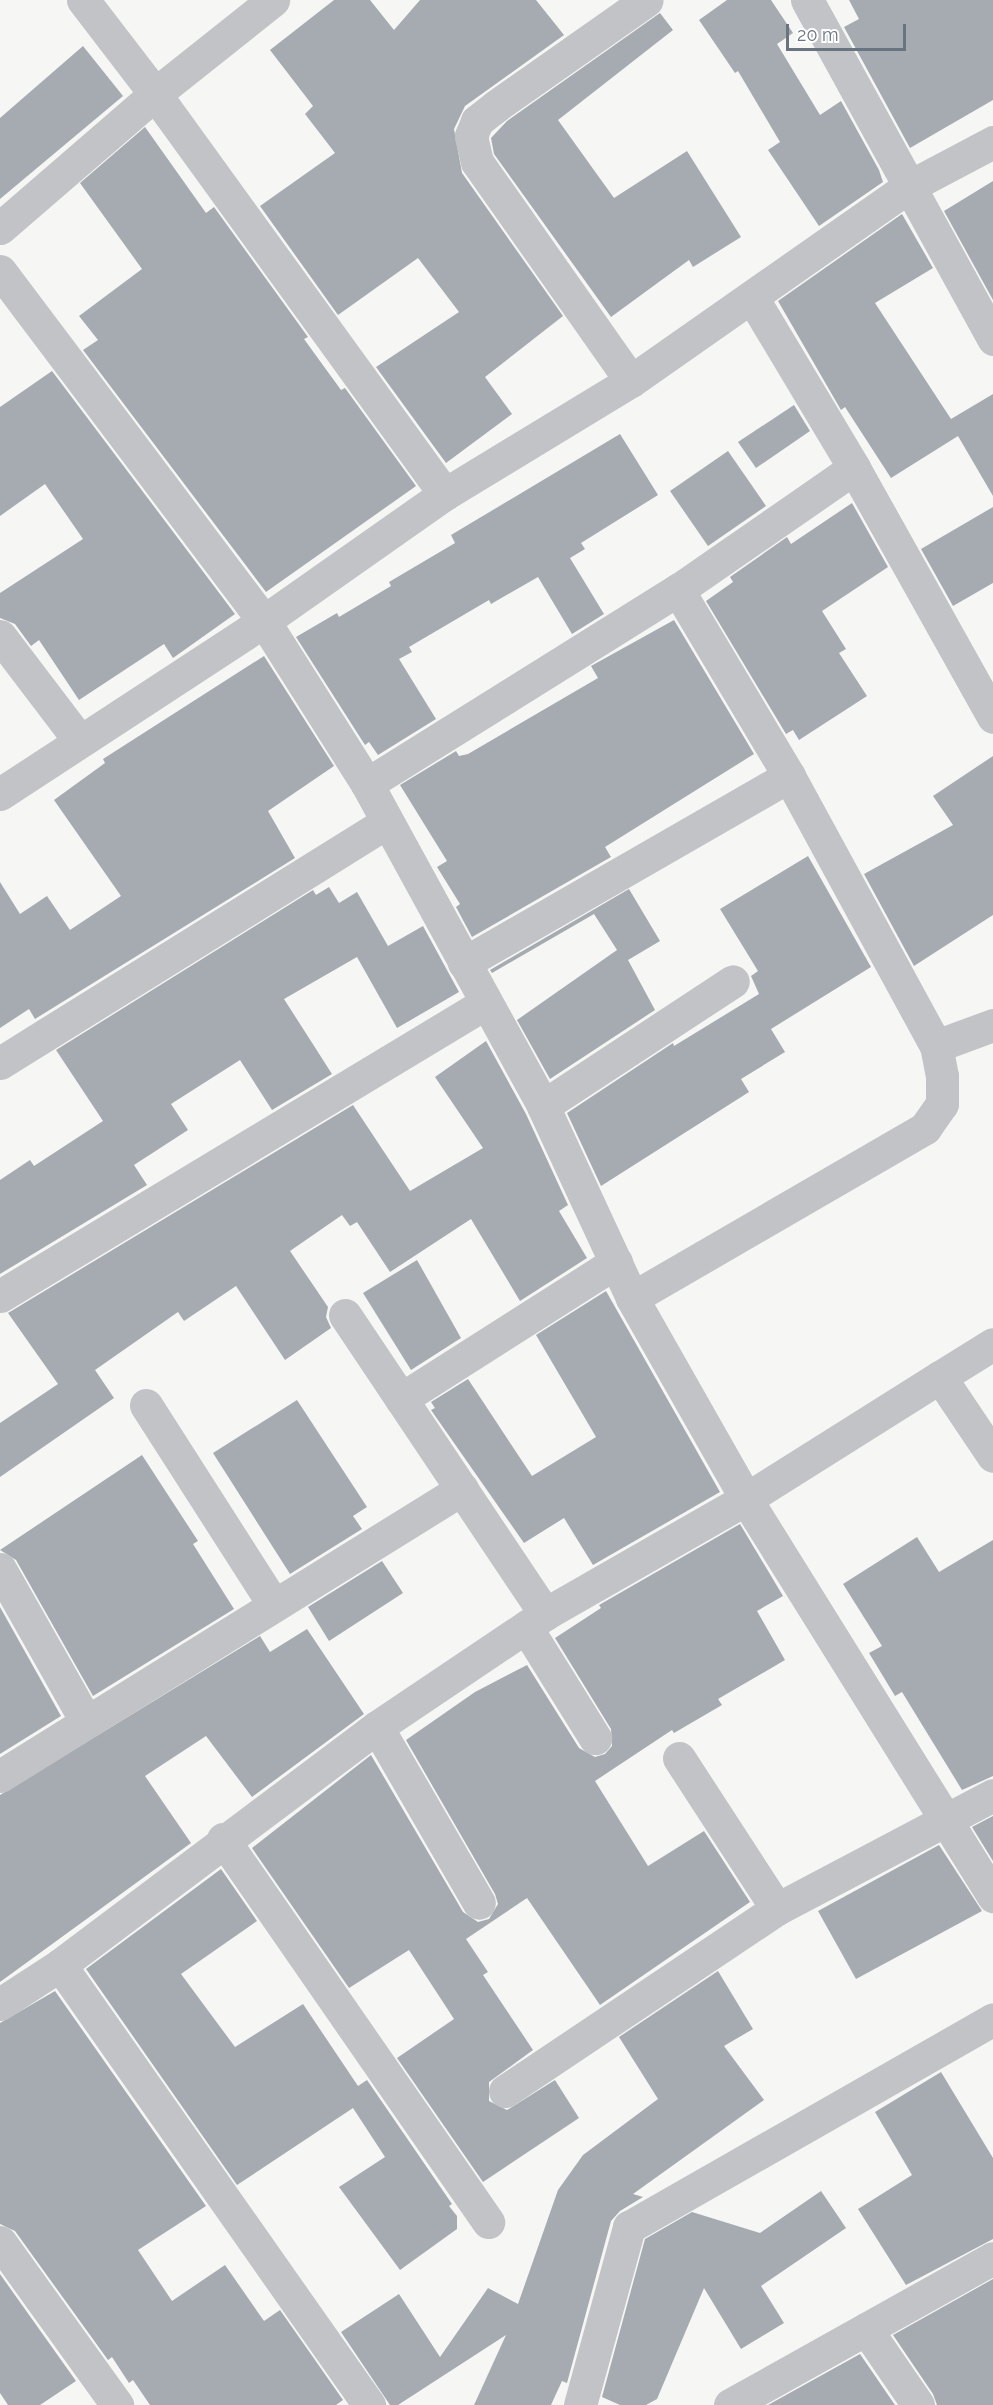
<!DOCTYPE html>
<style>
body{margin:0}
#map{position:relative;width:993px;height:2405px;overflow:hidden;background:#f6f7f4;font-family:Raleway,sans-serif}
div>[style]{position:absolute}
.building>*{inset:0;background:#a5abb1}
.minor>*{height:33px;margin:-16.5px;padding:0 16.5px;transform-origin:16.5px;border-radius:16.5px;background:#c1c3c7}
span{translate:-50% -50%;white-space:nowrap;text-align:center;line-height:1.15;-webkit-text-stroke:6px #fff;paint-order:stroke}
.scale{position:absolute;left:786px;top:24px;width:120px;height:27px;box-sizing:border-box;border:3px solid #6a7481;border-top:0;padding-left:8px;font-size:18px;line-height:21px;white-space:nowrap;color:#6a7481;-webkit-text-stroke:4px #fff;paint-order:stroke}
</style>
<div id="map">
<div class="building">
<i style="clip-path:polygon(334px 0,370px 0,394px 30px,420px 0,536px 0,564px 35px,465px 106px,454px 129px,462px 173px,563px 316px,485px 377px,512px 414px,446px 463px,376px 367px,459px 312px,418px 258px,338px 315px,260px 206px,335px 153px,305px 114px,313px 106px,270px 50px)"></i>
<i style="clip-path:polygon(727px 0,771px 0,793px 33px,777px 44px,820px 115px,841px 101px,879px 170px,883px 182px,819px 226px,768px 150px,780px 142px,738px 71px,735px 73px,699px 20px)"></i>
<i style="clip-path:polygon(849px 0,993px 0,993px 100px,910px 148px,844px 27px,859px 19px)"></i>
<i style="clip-path:polygon(660px 13px,673px 30px,558px 120px,614px 198px,687px 151px,741px 237px,693px 267px,689px 260px,611px 317px,494px 154px,491px 138px,507px 121px)"></i>
<i style="clip-path:polygon(83px 46px,123px 96px,0 199px,0 118px)"></i>
<i style="clip-path:polygon(145px 127px,206px 213px,214px 207px,308px 337px,304px 339px,341px 390px,345px 388px,416px 486px,266px 592px,83px 350px,98px 340px,79px 316px,142px 269px,80px 183px)"></i>
<i style="clip-path:polygon(993px 181px,993px 300px,944px 211px)"></i>
<i style="clip-path:polygon(902px 214px,933px 268px,875px 303px,951px 419px,993px 394px,993px 496px,958px 436px,891px 478px,845px 407px,841px 410px,778px 301px)"></i>
<i style="clip-path:polygon(52px 371px,235px 614px,173px 658px,164px 644px,79px 700px,39px 640px,31px 646px,15px 624px,0 618px,0 593px,83px 539px,45px 484px,0 516px,0 407px)"></i>
<i style="clip-path:polygon(794px 405px,810px 431px,756px 468px,738px 442px)"></i>
<i style="clip-path:polygon(620px 434px,658px 495px,581px 543px,585px 549px,570px 558px,604px 614px,572px 634px,538px 577px,491px 604px,489px 600px,409px 647px,412px 652px,399px 659px,436px 719px,378px 755px,369px 742px,365px 745px,296px 637px,337px 613px,339px 617px,391px 586px,389px 582px,455px 543px,451px 535px)"></i>
<i style="clip-path:polygon(728px 451px,766px 506px,708px 546px,670px 491px)"></i>
<i style="clip-path:polygon(852px 503px,888px 567px,822px 611px,846px 649px,839px 653px,867px 696px,799px 740px,793px 730px,786px 734px,706px 601px,733px 582px,730px 577px,787px 537px,791px 544px)"></i>
<i style="clip-path:polygon(993px 507px,993px 583px,953px 606px,921px 549px)"></i>
<i style="clip-path:polygon(674px 620px,754px 754px,605px 847px,611px 857px,472px 937px,456px 907px,460px 904px,437px 867px,447px 861px,400px 785px,456px 751px,459px 756px,468px 754px,598px 678px,591px 666px)"></i>
<i style="clip-path:polygon(264px 656px,334px 766px,268px 811px,295px 858px,35px 1019px,29px 1009px,0 1028px,0 882px,20px 914px,47px 896px,70px 930px,121px 896px,54px 800px,105px 763px,103px 759px)"></i>
<i style="clip-path:polygon(993px 756px,993px 915px,914px 966px,864px 874px,953px 825px,933px 796px)"></i>
<i style="clip-path:polygon(808px 856px,871px 967px,771px 1029px,785px 1052px,741px 1079px,749px 1092px,601px 1186px,567px 1113px,673px 1043px,674px 1046px,759px 994px,751px 976px,758px 971px,720px 909px)"></i>
<i style="clip-path:polygon(329px 887px,339px 903px,357px 892px,388px 946px,423px 926px,459px 992px,397px 1028px,357px 957px,284px 999px,332px 1074px,272px 1110px,240px 1060px,171px 1104px,188px 1130px,134px 1165px,147px 1185px,0 1274px,0 1180px,30px 1160px,34px 1166px,103px 1121px,56px 1050px,313px 890px,316px 895px)"></i>
<i style="clip-path:polygon(629px 889px,660px 941px,628px 960px,655px 1010px,550px 1079px,517px 1020px,617px 950px,594px 914px,492px 973px,490px 970px)"></i>
<i style="clip-path:polygon(486px 1041px,526px 1114px,568px 1205px,559px 1211px,587px 1258px,520px 1301px,471px 1219px,390px 1272px,357px 1222px,350px 1226px,342px 1215px,290px 1251px,328px 1307px,326px 1317px,331px 1328px,285px 1360px,236px 1286px,184px 1321px,178px 1312px,95px 1370px,114px 1398px,0 1477px,0 1423px,58px 1384px,8px 1313px,353px 1105px,410px 1191px,483px 1148px,435px 1077px)"></i>
<i style="clip-path:polygon(417px 1260px,461px 1338px,411px 1370px,363px 1293px)"></i>
<i style="clip-path:polygon(606px 1291px,720px 1492px,593px 1565px,564px 1518px,524px 1543px,431px 1410px,435px 1408px,431px 1402px,468px 1379px,532px 1476px,596px 1437px,536px 1335px)"></i>
<i style="clip-path:polygon(297px 1400px,367px 1507px,353px 1516px,362px 1529px,290px 1574px,213px 1453px)"></i>
<i style="clip-path:polygon(142px 1455px,198px 1541px,193px 1544px,234px 1609px,93px 1696px,16px 1560px,0 1550px)"></i>
<i style="clip-path:polygon(740px 1524px,783px 1596px,757px 1611px,785px 1660px,718px 1699px,722px 1705px,674px 1733px,672px 1730px,595px 1781px,648px 1866px,704px 1831px,750px 1902px,600px 2005px,527px 1898px,466px 1939px,488px 1972px,483px 1975px,533px 2050px,489px 2082px,489px 2101px,507px 2110px,555px 2080px,579px 2118px,483px 2182px,397px 2058px,454px 2019px,409px 1950px,349px 1988px,252px 1848px,371px 1755px,463px 1912px,478px 1922px,489px 1919px,498px 1904px,495px 1894px,406px 1740px,475px 1692px,527px 1665px,579px 1748px,595px 1757px,605px 1754px,612px 1746px,611px 1729px,555px 1638px,601px 1608px,599px 1605px)"></i>
<i style="clip-path:polygon(917px 1537px,939px 1572px,993px 1540px,993px 1776px,962px 1790px,902px 1692px,895px 1696px,869px 1653px,882px 1646px,843px 1584px)"></i>
<i style="clip-path:polygon(382px 1561px,403px 1593px,329px 1641px,308px 1607px)"></i>
<i style="clip-path:polygon(0 1607px,61px 1716px,0 1754px)"></i>
<i style="clip-path:polygon(307px 1629px,364px 1714px,252px 1797px,206px 1736px,145px 1776px,191px 1843px,0 1982px,0 1795px,260px 1636px,270px 1652px)"></i>
<i style="clip-path:polygon(993px 1816px,993px 1861px,972px 1827px)"></i>
<i style="clip-path:polygon(939px 1845px,982px 1911px,856px 1979px,818px 1911px)"></i>
<i style="clip-path:polygon(221px 1869px,257px 1921px,181px 1974px,235px 2047px,303px 2004px,358px 2086px,367px 2080px,452px 2204px,449px 2206px,457px 2216px,457px 2229px,400px 2270px,339px 2187px,385px 2157px,353px 2108px,237px 2185px,86px 1969px)"></i>
<i style="clip-path:polygon(718px 1971px,753px 2029px,724px 2046px,764px 2100px,633px 2194px,643px 2197px,620px 2211px,611px 2221px,567px 2383px,562px 2381px,551px 2405px,474px 2405px,506px 2335px,398px 2405px,390px 2405px,341px 2332px,399px 2294px,440px 2357px,488px 2288px,518px 2304px,558px 2190px,583px 2155px,658px 2099px,619px 2037px)"></i>
<i style="clip-path:polygon(55px 1991px,206px 2206px,138px 2250px,172px 2301px,225px 2265px,264px 2321px,280px 2310px,343px 2400px,336px 2405px,150px 2405px,133px 2380px,129px 2383px,112px 2357px,108px 2360px,15px 2231px,0 2224px,0 2023px)"></i>
<i style="clip-path:polygon(941px 2072px,993px 2158px,993px 2239px,906px 2285px,858px 2209px,912px 2175px,875px 2112px)"></i>
<i style="clip-path:polygon(821px 2191px,846px 2228px,761px 2286px,784px 2323px,741px 2349px,704px 2288px,657px 2399px,646px 2405px,620px 2405px,602px 2397px,645px 2239px,692px 2212px,760px 2233px)"></i>
<i style="clip-path:polygon(0 2274px,76px 2381px,40px 2405px,8px 2405px,0 2393px)"></i>
<i style="clip-path:polygon(993px 2279px,993px 2405px,937px 2405px,933px 2394px,893px 2335px)"></i>
<i style="clip-path:polygon(860px 2354px,895px 2405px,768px 2405px)"></i>
</div>
<div class="minor">
<i style="left:83px;top:0;width:118px;rotate:52.5deg"></i>
<i style="left:155px;top:94px;width:494px;rotate:54.1deg"></i>
<i style="left:807px;top:0;width:387px;rotate:61.2deg"></i>
<i style="left:0;top:228px;width:205px;rotate:-40.8deg"></i>
<i style="left:155px;top:94px;width:151px;rotate:-38.5deg"></i>
<i style="left:0;top:271px;width:438px;rotate:53deg"></i>
<i style="left:264px;top:621px;width:193px;rotate:57.7deg"></i>
<i style="left:367px;top:784px;width:367px;rotate:61.3deg"></i>
<i style="left:543px;top:1106px;width:212px;rotate:65.1deg"></i>
<i style="left:632px;top:1298px;width:231px;rotate:60.4deg"></i>
<i style="left:746px;top:1499px;width:468px;rotate:58.1deg"></i>
<i style="left:753px;top:299px;width:197px;rotate:59.1deg"></i>
<i style="left:854px;top:468px;width:285px;rotate:60.8deg"></i>
<i style="left:631px;top:381px;width:268px;rotate:-125.1deg"></i>
<i style="left:477px;top:162px;width:27px;rotate:-103deg"></i>
<i style="left:471px;top:136px;width:16px;rotate:-68deg"></i>
<i style="left:477px;top:121px;width:24px;rotate:-38deg"></i>
<i style="left:496px;top:106px;width:184px;rotate:-35.1deg"></i>
<i style="left:0;top:636px;width:131px;rotate:52.8deg"></i>
<i style="left:367px;top:784px;width:367px;rotate:-32deg"></i>
<i style="left:678px;top:590px;width:214px;rotate:-34.7deg"></i>
<i style="left:0;top:794px;width:316px;rotate:-33.2deg"></i>
<i style="left:264px;top:621px;width:221px;rotate:-35.1deg"></i>
<i style="left:445px;top:494px;width:218px;rotate:-31.3deg"></i>
<i style="left:631px;top:381px;width:340px;rotate:-35deg"></i>
<i style="left:910px;top:186px;width:94px;rotate:-27.9deg"></i>
<i style="left:464px;top:963px;width:375px;rotate:-29.9deg"></i>
<i style="left:936px;top:1046px;width:61px;rotate:-20.2deg"></i>
<i style="left:0;top:1063px;width:455px;rotate:-31.9deg"></i>
<i style="left:543px;top:1106px;width:227px;rotate:-33.3deg"></i>
<i style="left:0;top:1296px;width:565px;rotate:-31.1deg"></i>
<i style="left:632px;top:1298px;width:339px;rotate:-30.1deg"></i>
<i style="left:925px;top:1128px;width:29px;rotate:-55deg"></i>
<i style="left:942px;top:1104px;width:28px;rotate:-90deg"></i>
<i style="left:942px;top:1076px;width:31px;rotate:-101deg"></i>
<i style="left:936px;top:1046px;width:307px;rotate:-118.6deg"></i>
<i style="left:789px;top:776px;width:217px;rotate:-120.8deg"></i>
<i style="left:345px;top:1315px;width:360px;rotate:56.2deg"></i>
<i style="left:940px;top:1377px;width:62px;rotate:-31.9deg"></i>
<i style="left:401px;top:1399px;width:255px;rotate:-32.5deg"></i>
<i style="left:146px;top:1405px;width:237px;rotate:57.4deg"></i>
<i style="left:0;top:1569px;width:175px;rotate:60.5deg"></i>
<i style="left:526px;top:1627px;width:131px;rotate:58.1deg"></i>
<i style="left:377px;top:1727px;width:203px;rotate:59.9deg"></i>
<i style="left:679px;top:1758px;width:180px;rotate:57deg"></i>
<i style="left:0;top:1776px;width:544px;rotate:-31.85deg"></i>
<i style="left:223px;top:1839px;width:466px;rotate:55.3deg"></i>
<i style="left:60px;top:1965px;width:538px;rotate:54.92deg"></i>
<i style="left:0;top:2004px;width:72px;rotate:-33deg"></i>
<i style="left:60px;top:1965px;width:396px;rotate:-36.9deg"></i>
<i style="left:377px;top:1727px;width:202px;rotate:-33.9deg"></i>
<i style="left:545px;top:1614px;width:232px;rotate:-29.8deg"></i>
<i style="left:746px;top:1499px;width:229px;rotate:-32.2deg"></i>
<i style="left:940px;top:1377px;width:95px;rotate:56.1deg"></i>
<i style="left:505px;top:2091px;width:327px;rotate:-33.8deg"></i>
<i style="left:777px;top:1909px;width:244px;rotate:-27.8deg"></i>
<i style="left:0;top:2242px;width:201px;rotate:54.3deg"></i>
<i style="left:866px;top:2329px;width:92px;rotate:55.6deg"></i>
<i style="left:580px;top:2405px;width:185px;rotate:-74.6deg"></i>
<i style="left:629px;top:2227px;width:419px;rotate:-29.7deg"></i>
<i style="left:730px;top:2405px;width:301px;rotate:-29.2deg"></i>
</div>
<div class="scale">20 m</div>
</div>
